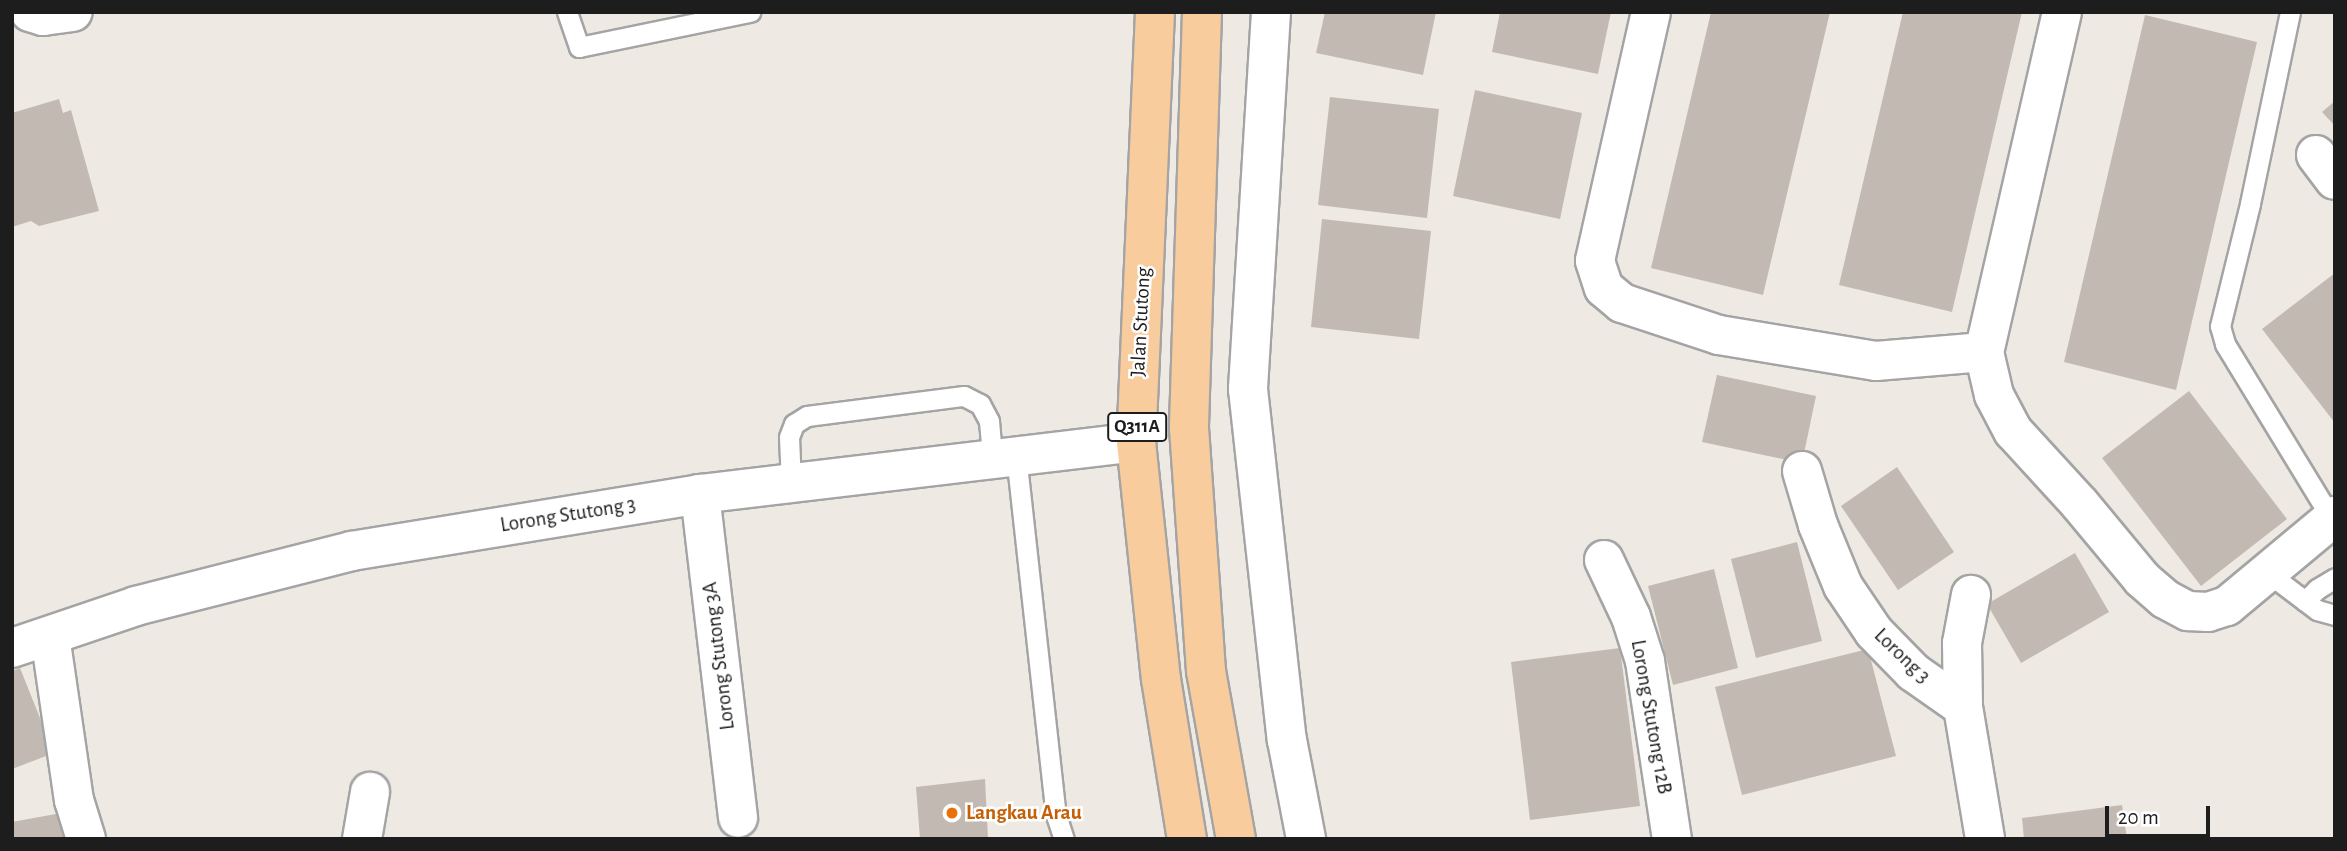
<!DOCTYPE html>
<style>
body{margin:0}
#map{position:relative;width:2347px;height:851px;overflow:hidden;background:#eeeae3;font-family:"Alegreya Sans",sans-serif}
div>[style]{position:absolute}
.building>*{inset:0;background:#c2b9b3}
.roads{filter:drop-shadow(2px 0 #a4a4a4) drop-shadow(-2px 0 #a4a4a4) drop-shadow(0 2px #a4a4a4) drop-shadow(0 -2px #a4a4a4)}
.service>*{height:19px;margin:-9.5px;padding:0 9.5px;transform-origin:9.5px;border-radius:9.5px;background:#fff}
.minor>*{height:38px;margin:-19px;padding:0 19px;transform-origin:19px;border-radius:19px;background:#fff}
.primary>*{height:38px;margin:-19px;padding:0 19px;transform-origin:19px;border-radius:19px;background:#f9cc9d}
.dots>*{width:19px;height:19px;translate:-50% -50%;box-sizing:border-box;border:4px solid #fff;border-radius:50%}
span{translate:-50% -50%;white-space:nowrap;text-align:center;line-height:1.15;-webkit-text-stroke:5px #fff;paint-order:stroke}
.shield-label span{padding:2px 5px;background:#fff;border:2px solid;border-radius:5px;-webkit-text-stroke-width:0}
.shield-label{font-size:19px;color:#1d1d1d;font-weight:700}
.street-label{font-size:21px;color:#1d1d1d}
.food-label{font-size:21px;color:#c56008;font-weight:700}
.left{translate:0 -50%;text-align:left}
.frame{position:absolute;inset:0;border:14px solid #1d1d1d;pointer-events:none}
.scale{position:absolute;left:2105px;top:806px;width:105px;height:32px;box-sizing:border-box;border:4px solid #1d1d1d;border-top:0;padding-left:9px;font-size:21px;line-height:24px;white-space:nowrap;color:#1d1d1d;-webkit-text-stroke:5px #fff;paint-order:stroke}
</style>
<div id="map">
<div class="building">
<i style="clip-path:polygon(1325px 12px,1436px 12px,1423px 75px,1316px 53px)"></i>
<i style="clip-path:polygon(1500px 12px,1611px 12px,1598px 74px,1492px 52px)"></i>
<i style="clip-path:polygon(1711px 12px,1830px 12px,1763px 295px,1651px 268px)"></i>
<i style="clip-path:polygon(1903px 12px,2022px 12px,1952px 312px,1839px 285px)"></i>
<i style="clip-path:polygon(2145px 15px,2257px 42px,2176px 390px,2064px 362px)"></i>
<i style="clip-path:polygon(1475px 90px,1582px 113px,1560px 219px,1453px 196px)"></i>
<i style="clip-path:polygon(1330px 97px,1439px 109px,1427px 218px,1318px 205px)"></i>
<i style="clip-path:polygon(59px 99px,63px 113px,71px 110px,99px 211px,39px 226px,31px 221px,12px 227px,12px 113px)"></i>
<i style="clip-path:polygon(2335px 101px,2335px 126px,2322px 112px)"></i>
<i style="clip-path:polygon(1322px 219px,1431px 231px,1419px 339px,1311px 327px)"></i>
<i style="clip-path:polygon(2335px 273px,2335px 423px,2262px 329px)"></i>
<i style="clip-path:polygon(1717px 375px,1816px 396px,1802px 463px,1702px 442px)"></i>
<i style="clip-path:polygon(2189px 391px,2287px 519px,2201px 586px,2102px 458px)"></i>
<i style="clip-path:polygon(1897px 467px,1954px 552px,1898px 590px,1841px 506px)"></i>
<i style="clip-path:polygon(1797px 542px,1822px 641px,1756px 658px,1731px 559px)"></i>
<i style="clip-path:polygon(2075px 553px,2109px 612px,2021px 663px,1987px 604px)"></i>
<i style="clip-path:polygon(1714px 569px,1738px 668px,1673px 685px,1648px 586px)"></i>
<i style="clip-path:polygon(1620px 648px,1640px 806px,1530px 820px,1511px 662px)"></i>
<i style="clip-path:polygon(1868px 649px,1896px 756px,1742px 795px,1715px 687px)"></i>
<i style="clip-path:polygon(20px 668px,54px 753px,12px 769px,12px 671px)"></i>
<i style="clip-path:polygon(985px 779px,988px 839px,920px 839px,916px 787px)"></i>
<i style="clip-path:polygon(2122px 805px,2127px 839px,2024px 839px,2022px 818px)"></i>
<i style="clip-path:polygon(72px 811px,77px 839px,12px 839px,12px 822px)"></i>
</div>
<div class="roads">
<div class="service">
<i style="left:567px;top:12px;width:37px;rotate:71deg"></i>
<i style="left:579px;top:47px;width:175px;rotate:-11.6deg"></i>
<i style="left:2290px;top:12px;width:196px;rotate:101.8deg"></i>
<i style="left:2250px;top:204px;width:126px;rotate:103.8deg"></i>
<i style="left:2220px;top:326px;width:19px;rotate:74deg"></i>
<i style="left:2225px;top:344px;width:205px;rotate:58.6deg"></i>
<i style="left:1016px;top:455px;width:362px;rotate:83.7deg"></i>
<i style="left:1056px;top:815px;width:25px;rotate:72deg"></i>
<i style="left:791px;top:483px;width:46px;rotate:-92.5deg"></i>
<i style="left:789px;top:437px;width:14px;rotate:-69deg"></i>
<i style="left:794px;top:424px;width:15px;rotate:-32deg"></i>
<i style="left:807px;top:416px;width:158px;rotate:-7.3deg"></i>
<i style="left:964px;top:396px;width:18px;rotate:27deg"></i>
<i style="left:980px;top:404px;width:19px;rotate:62deg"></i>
<i style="left:989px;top:421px;width:36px;rotate:85deg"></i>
<i style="left:2268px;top:573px;width:61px;rotate:37.1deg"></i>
<i style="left:2317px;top:610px;width:19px;rotate:16deg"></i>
<i style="left:2305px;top:601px;width:17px;rotate:-45deg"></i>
<i style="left:2317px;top:589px;width:21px;rotate:-31deg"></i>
</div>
<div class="minor">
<i style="left:30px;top:12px;width:14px;rotate:17deg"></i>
<i style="left:43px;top:16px;width:30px;rotate:-8deg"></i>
<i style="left:1271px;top:12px;width:378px;rotate:93.5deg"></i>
<i style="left:1248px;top:389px;width:353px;rotate:83.7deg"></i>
<i style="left:1287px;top:740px;width:101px;rotate:79.1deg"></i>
<i style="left:1651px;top:12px;width:255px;rotate:102.7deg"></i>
<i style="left:1595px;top:261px;width:28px;rotate:72deg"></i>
<i style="left:1604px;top:288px;width:23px;rotate:40deg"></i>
<i style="left:1622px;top:303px;width:102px;rotate:18.3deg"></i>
<i style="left:1719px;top:335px;width:159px;rotate:9.4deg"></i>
<i style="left:1876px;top:361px;width:108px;rotate:-4.8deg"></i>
<i style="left:2062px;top:12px;width:349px;rotate:102.9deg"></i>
<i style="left:1984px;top:352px;width:44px;rotate:76.9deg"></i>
<i style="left:1994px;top:395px;width:41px;rotate:62.2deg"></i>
<i style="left:2013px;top:431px;width:98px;rotate:47.5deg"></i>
<i style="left:2079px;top:503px;width:99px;rotate:50.3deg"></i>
<i style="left:2142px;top:579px;width:30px;rotate:41deg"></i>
<i style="left:2165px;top:599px;width:26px;rotate:28deg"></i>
<i style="left:2188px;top:611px;width:20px;rotate:3deg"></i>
<i style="left:2208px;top:612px;width:20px;rotate:-18deg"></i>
<i style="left:2227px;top:606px;width:141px;rotate:-39.8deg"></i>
<i style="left:2316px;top:155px;width:31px;rotate:53deg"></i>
<i style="left:1802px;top:471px;width:56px;rotate:73.5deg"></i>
<i style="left:1818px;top:525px;width:66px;rotate:67.7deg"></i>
<i style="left:1843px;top:586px;width:55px;rotate:56deg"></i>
<i style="left:1874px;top:632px;width:56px;rotate:45.7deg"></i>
<i style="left:1913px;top:672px;width:61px;rotate:35deg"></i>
<i style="left:1963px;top:707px;width:134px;rotate:80.5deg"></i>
<i style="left:700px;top:494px;width:326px;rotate:83.3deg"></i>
<i style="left:1604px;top:560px;width:63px;rotate:64.7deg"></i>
<i style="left:1631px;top:617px;width:46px;rotate:72.3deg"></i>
<i style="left:1645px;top:661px;width:180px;rotate:81.4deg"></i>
<i style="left:50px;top:636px;width:166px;rotate:81.7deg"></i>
<i style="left:74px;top:800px;width:41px;rotate:72.9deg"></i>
<i style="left:12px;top:648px;width:131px;rotate:-18.7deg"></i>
<i style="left:136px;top:606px;width:223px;rotate:-14.3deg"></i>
<i style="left:352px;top:551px;width:353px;rotate:-9.3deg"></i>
<i style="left:700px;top:494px;width:439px;rotate:-6.8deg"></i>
<i style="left:1963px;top:707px;width:64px;rotate:-90.9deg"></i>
<i style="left:1962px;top:643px;width:49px;rotate:-79.4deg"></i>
<i style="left:362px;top:839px;width:48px;rotate:-80.3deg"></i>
</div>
<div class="primary">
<i style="left:1155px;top:12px;width:430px;rotate:92.5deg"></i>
<i style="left:1136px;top:442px;width:238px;rotate:84deg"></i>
<i style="left:1161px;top:679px;width:162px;rotate:80.8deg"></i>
<i style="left:1202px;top:12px;width:416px;rotate:91.8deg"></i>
<i style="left:1189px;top:428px;width:244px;rotate:86deg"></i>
<i style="left:1206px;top:671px;width:171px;rotate:79.9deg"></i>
</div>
</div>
<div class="dots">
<i style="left:952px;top:813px;background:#e8710a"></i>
</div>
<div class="shield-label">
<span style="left:1137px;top:427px">Q311A</span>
</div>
<div class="street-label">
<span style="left:1141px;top:322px;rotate:-87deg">Jalan Stutong</span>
<span style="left:568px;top:515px;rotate:-9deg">Lorong Stutong 3</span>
<span style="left:719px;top:656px;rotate:-97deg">Lorong Stutong 3A</span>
<span style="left:1902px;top:656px;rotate:44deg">Lorong 3</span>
<span style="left:1651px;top:717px;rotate:80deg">Lorong Stutong 12B</span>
</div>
<div class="food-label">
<span class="left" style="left:966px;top:813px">Langkau Arau</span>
</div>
<div class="frame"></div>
<div class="scale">20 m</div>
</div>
